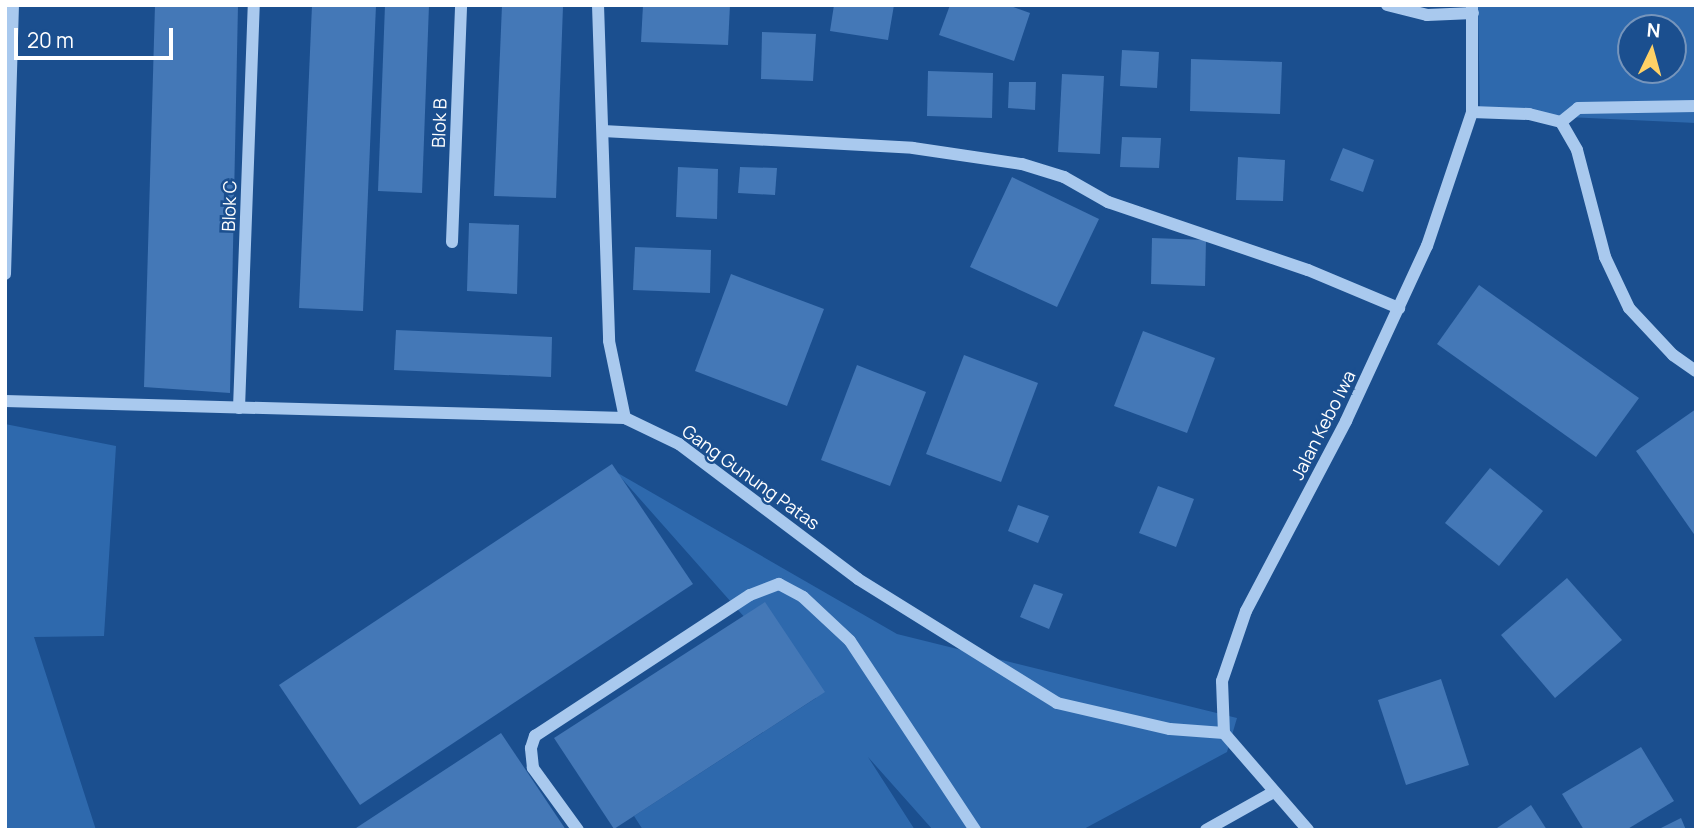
<!DOCTYPE html>
<style>
body{margin:0}
#map{position:relative;width:1701px;height:835px;overflow:hidden;background:#1b4f8f;font-family:Manrope,sans-serif}
div>[style]{position:absolute}
.green>*{inset:0;background:#2e69ad}
.building>*{inset:0;background:#4478b7}
.minor>*{height:12px;margin:-6px;padding:0 6px;transform-origin:6px;border-radius:6px;background:#a9c9ee}
span{translate:-50% -50%;white-space:nowrap;text-align:center;line-height:1.15;-webkit-text-stroke:5px #1b4f8f;paint-order:stroke}
.street-label{font-size:18px;color:#fff}
.frame{position:absolute;inset:0;border:7px solid #fff;pointer-events:none}
.north{position:absolute;left:1617px;top:14px;width:70px;height:70px;box-sizing:border-box;background:#1b4f8f;border:2px solid #7695bc;border-radius:50%;rotate:5deg;font-size:19px;font-weight:700;line-height:28px;text-align:center;color:#fff}
.north::after{content:'';display:block;margin:auto;width:24px;height:32px;background:#ffd166;clip-path:polygon(50% 0,100% 100%,50% 72%,0 100%)}
.scale{position:absolute;left:14px;top:28px;width:159px;height:32px;box-sizing:border-box;border:4px solid #fff;border-top:0;padding-left:9px;font-size:21px;line-height:24px;white-space:nowrap;color:#fff;-webkit-text-stroke:5px #1b4f8f;paint-order:stroke}
</style>
<div id="map">
<div class="green">
<i style="clip-path:polygon(evenodd,1478px 5px,1696px 5px,1696px 123px,1480px 113px,1478px 5px,1631px 28px,1673px 28px,1673px 70px,1631px 70px,1631px 28px)"></i>
<i style="clip-path:polygon(5px 424px,116px 446px,104px 636px,34px 637px,96px 830px,5px 830px)"></i>
<i style="clip-path:polygon(616px 472px,897px 634px,1237px 718px,1227px 752px,1082px 830px,933px 830px,868px 757px,915px 830px,643px 830px,634px 816px,816px 698px)"></i>
</div>
<div class="building">
<i style="clip-path:polygon(155px 5px,238px 5px,230px 393px,144px 387px)"></i>
<i style="clip-path:polygon(312px 5px,376px 5px,363px 311px,299px 308px)"></i>
<i style="clip-path:polygon(385px 5px,429px 5px,422px 193px,378px 191px)"></i>
<i style="clip-path:polygon(502px 5px,563px 6px,556px 198px,494px 196px)"></i>
<i style="clip-path:polygon(643px 5px,730px 5px,728px 45px,641px 42px)"></i>
<i style="clip-path:polygon(834px 5px,894px 5px,888px 40px,830px 31px)"></i>
<i style="clip-path:polygon(950px 5px,1008px 5px,1030px 13px,1014px 61px,939px 35px)"></i>
<i style="clip-path:polygon(762px 32px,816px 34px,813px 81px,761px 79px)"></i>
<i style="clip-path:polygon(1122px 50px,1159px 52px,1157px 88px,1120px 86px)"></i>
<i style="clip-path:polygon(1191px 59px,1282px 62px,1280px 114px,1190px 111px)"></i>
<i style="clip-path:polygon(928px 71px,993px 73px,992px 118px,927px 116px)"></i>
<i style="clip-path:polygon(1062px 74px,1104px 76px,1100px 154px,1058px 152px)"></i>
<i style="clip-path:polygon(1009px 82px,1036px 82px,1035px 110px,1008px 108px)"></i>
<i style="clip-path:polygon(1122px 137px,1161px 138px,1159px 168px,1120px 167px)"></i>
<i style="clip-path:polygon(1343px 148px,1374px 160px,1363px 192px,1330px 180px)"></i>
<i style="clip-path:polygon(1238px 157px,1285px 160px,1283px 201px,1236px 200px)"></i>
<i style="clip-path:polygon(678px 167px,718px 169px,717px 219px,676px 217px)"></i>
<i style="clip-path:polygon(740px 167px,777px 168px,775px 195px,738px 193px)"></i>
<i style="clip-path:polygon(1012px 177px,1099px 219px,1057px 307px,970px 267px)"></i>
<i style="clip-path:polygon(469px 223px,519px 225px,517px 294px,467px 291px)"></i>
<i style="clip-path:polygon(1152px 238px,1206px 240px,1205px 286px,1151px 284px)"></i>
<i style="clip-path:polygon(635px 247px,711px 250px,710px 293px,633px 290px)"></i>
<i style="clip-path:polygon(731px 274px,824px 309px,787px 406px,695px 371px)"></i>
<i style="clip-path:polygon(1479px 285px,1639px 398px,1596px 457px,1437px 344px)"></i>
<i style="clip-path:polygon(396px 330px,552px 337px,551px 377px,394px 370px)"></i>
<i style="clip-path:polygon(1143px 331px,1215px 358px,1187px 433px,1114px 406px)"></i>
<i style="clip-path:polygon(964px 355px,1038px 383px,1001px 482px,926px 454px)"></i>
<i style="clip-path:polygon(857px 365px,926px 392px,890px 486px,821px 460px)"></i>
<i style="clip-path:polygon(1696px 409px,1696px 537px,1636px 451px)"></i>
<i style="clip-path:polygon(612px 464px,693px 584px,360px 805px,279px 685px)"></i>
<i style="clip-path:polygon(1490px 468px,1543px 511px,1499px 566px,1445px 523px)"></i>
<i style="clip-path:polygon(1158px 486px,1194px 499px,1176px 547px,1139px 533px)"></i>
<i style="clip-path:polygon(1018px 505px,1049px 516px,1038px 543px,1008px 531px)"></i>
<i style="clip-path:polygon(1567px 578px,1622px 640px,1555px 698px,1501px 635px)"></i>
<i style="clip-path:polygon(1034px 584px,1063px 594px,1049px 629px,1020px 617px)"></i>
<i style="clip-path:polygon(765px 602px,825px 692px,614px 829px,554px 738px)"></i>
<i style="clip-path:polygon(1441px 679px,1469px 765px,1406px 785px,1378px 700px)"></i>
<i style="clip-path:polygon(501px 733px,566px 830px,353px 830px)"></i>
<i style="clip-path:polygon(1641px 747px,1674px 801px,1626px 830px,1584px 830px,1562px 794px)"></i>
<i style="clip-path:polygon(1531px 805px,1547px 830px,1494px 830px)"></i>
<i style="clip-path:polygon(1681px 818px,1686px 830px,1657px 830px)"></i>
</div>
<div class="minor">
<i style="left:598px;top:5px;width:336px;rotate:88.1deg"></i>
<i style="left:609px;top:341px;width:79px;rotate:78.3deg"></i>
<i style="left:1387px;top:5px;width:41px;rotate:14deg"></i>
<i style="left:1427px;top:15px;width:46px;rotate:-2.5deg"></i>
<i style="left:1472px;top:112px;width:57px;rotate:2deg"></i>
<i style="left:1529px;top:114px;width:33px;rotate:14deg"></i>
<i style="left:1561px;top:122px;width:32px;rotate:60deg"></i>
<i style="left:1577px;top:150px;width:111px;rotate:75.3deg"></i>
<i style="left:1605px;top:257px;width:56px;rotate:64.8deg"></i>
<i style="left:1629px;top:308px;width:64px;rotate:46.9deg"></i>
<i style="left:1673px;top:355px;width:28px;rotate:35deg"></i>
<i style="left:1561px;top:122px;width:22px;rotate:-39deg"></i>
<i style="left:1578px;top:108px;width:118px;rotate:-1deg"></i>
<i style="left:603px;top:131px;width:310px;rotate:3.1deg"></i>
<i style="left:913px;top:148px;width:110px;rotate:8.4deg"></i>
<i style="left:1022px;top:164px;width:44px;rotate:17.2deg"></i>
<i style="left:1064px;top:177px;width:51px;rotate:29.6deg"></i>
<i style="left:1108px;top:202px;width:211px;rotate:18.8deg"></i>
<i style="left:1308px;top:270px;width:99px;rotate:22.7deg"></i>
<i style="left:452px;top:242px;width:237px;rotate:-87.8deg"></i>
<i style="left:5px;top:274px;width:269px;rotate:-88.3deg"></i>
<i style="left:5px;top:401px;width:620px;rotate:1.57deg"></i>
<i style="left:625px;top:418px;width:60px;rotate:25.7deg"></i>
<i style="left:679px;top:444px;width:224px;rotate:37deg"></i>
<i style="left:858px;top:579px;width:234px;rotate:31.9deg"></i>
<i style="left:1057px;top:703px;width:116px;rotate:13deg"></i>
<i style="left:1170px;top:729px;width:54px;rotate:4.2deg"></i>
<i style="left:239px;top:408px;width:403px;rotate:-87.9deg"></i>
<i style="left:578px;top:830px;width:77px;rotate:-126deg"></i>
<i style="left:533px;top:768px;width:20px;rotate:-96deg"></i>
<i style="left:531px;top:748px;width:13px;rotate:-72deg"></i>
<i style="left:535px;top:736px;width:257px;rotate:-33.3deg"></i>
<i style="left:750px;top:595px;width:31px;rotate:-21deg"></i>
<i style="left:779px;top:584px;width:27px;rotate:28deg"></i>
<i style="left:803px;top:597px;width:64px;rotate:43.1deg"></i>
<i style="left:850px;top:641px;width:227px;rotate:56.5deg"></i>
<i style="left:1206px;top:830px;width:76px;rotate:-29.3deg"></i>
<i style="left:1308px;top:830px;width:128px;rotate:-130.9deg"></i>
<i style="left:1224px;top:733px;width:52px;rotate:-92.2deg"></i>
<i style="left:1222px;top:681px;width:74px;rotate:-71.1deg"></i>
<i style="left:1246px;top:611px;width:215px;rotate:-62.2deg"></i>
<i style="left:1346px;top:421px;width:193px;rotate:-65.2deg"></i>
<i style="left:1427px;top:246px;width:141px;rotate:-71.4deg"></i>
<i style="left:1472px;top:112px;width:107px;rotate:-90deg"></i>
</div>
<div class="street-label">
<span style="left:439px;top:123px;rotate:-88deg">Blok B</span>
<span style="left:229px;top:206px;rotate:-88deg">Blok C</span>
<span style="left:1323px;top:425px;rotate:-63deg">Jalan Kebo Iwa</span>
<span style="left:751px;top:477px;rotate:36deg">Gang Gunung Patas</span>
</div>
<div class="frame"></div>
<div class="north">N</div>
<div class="scale">20 m</div>
</div>
